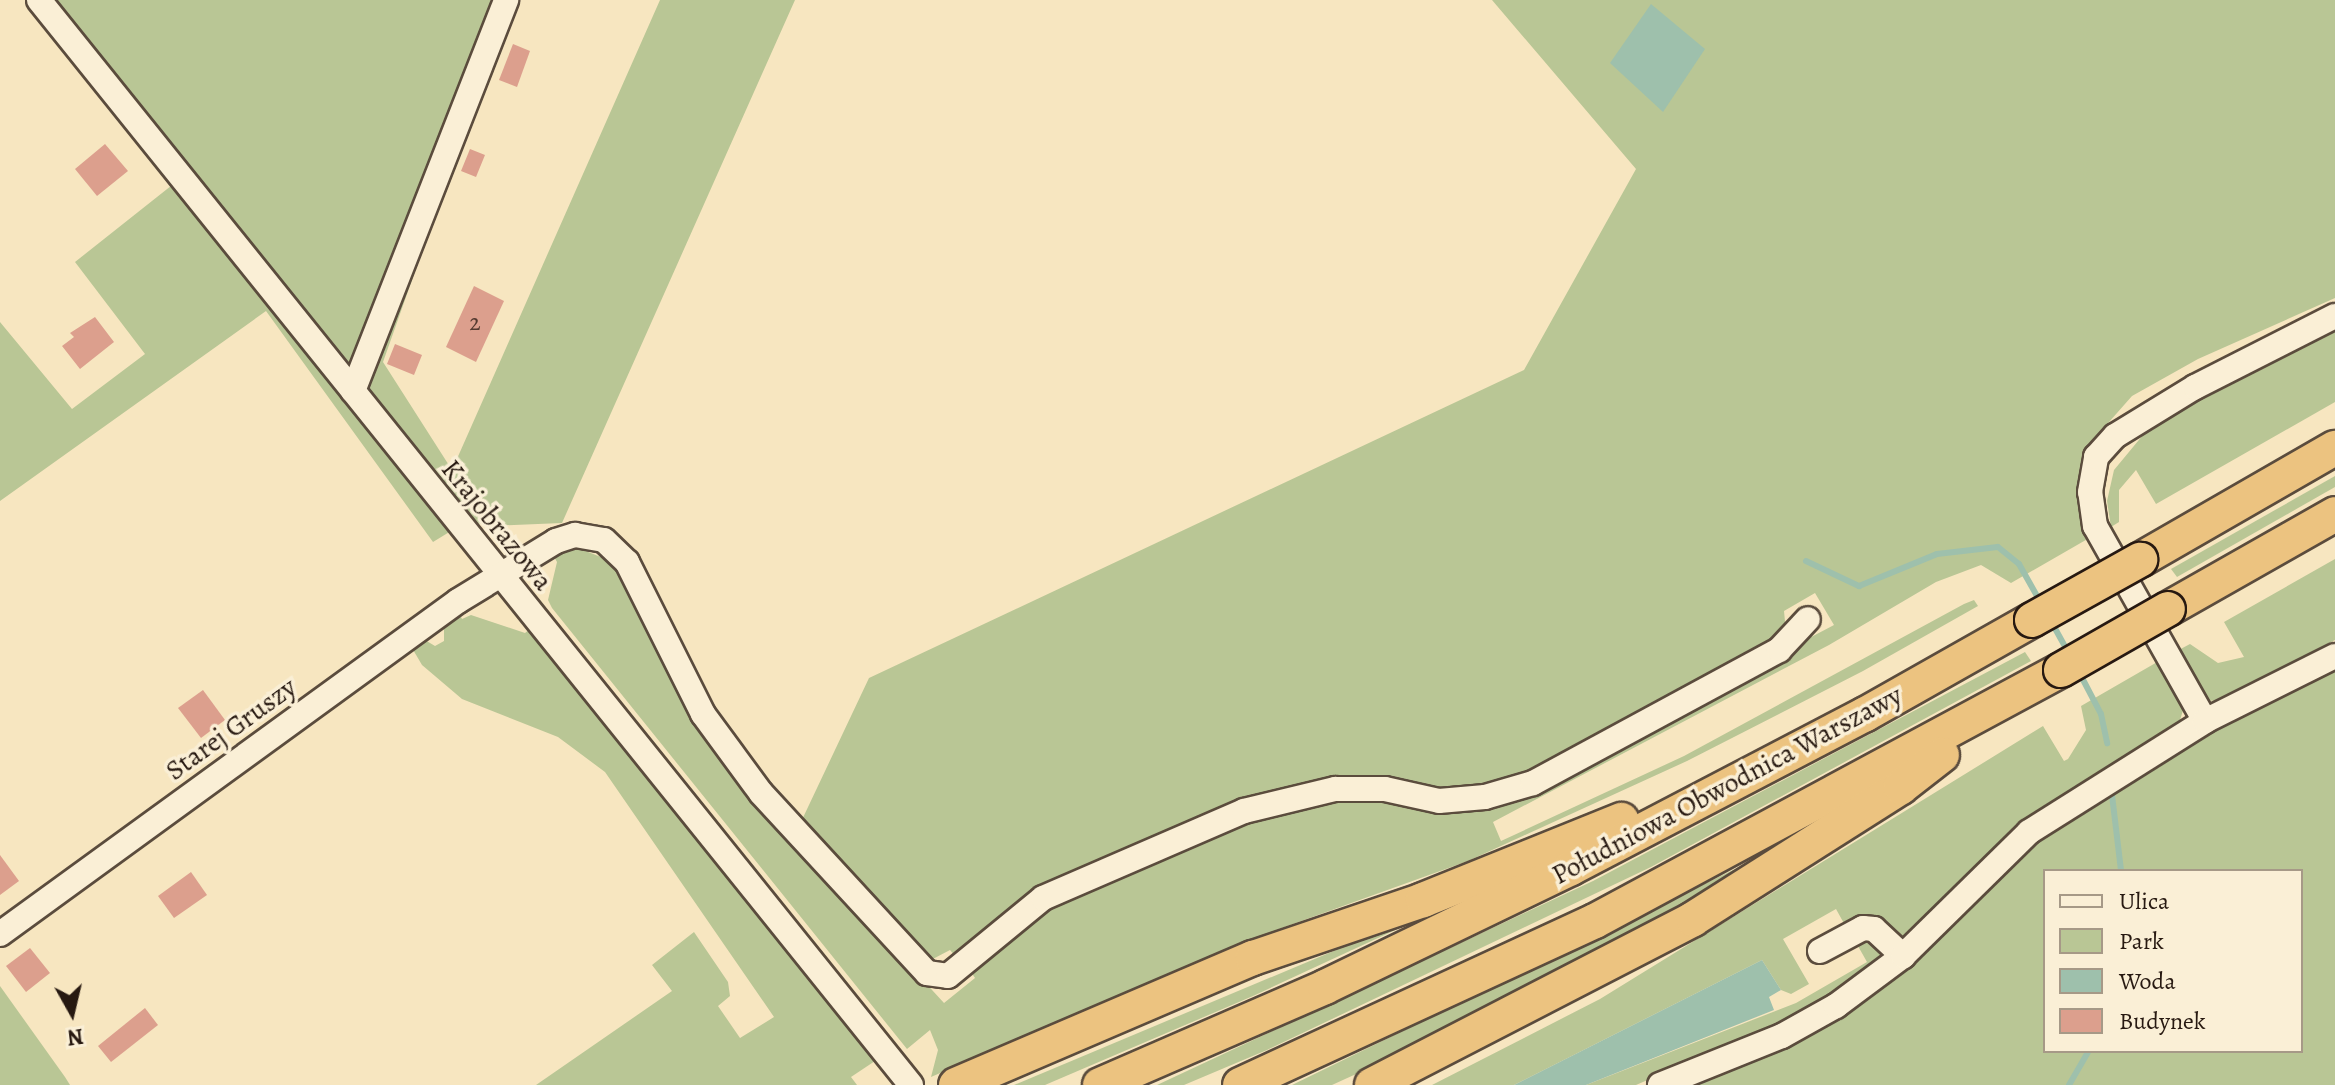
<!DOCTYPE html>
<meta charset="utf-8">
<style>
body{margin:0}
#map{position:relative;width:2335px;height:1085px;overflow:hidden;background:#f7e6c0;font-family:Alegreya,serif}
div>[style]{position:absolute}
.green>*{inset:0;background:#b9c695}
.water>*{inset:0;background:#9ec0ac}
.stream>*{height:6px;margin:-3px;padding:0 3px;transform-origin:3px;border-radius:3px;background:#9ec0ac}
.building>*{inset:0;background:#dc9f8d}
.roads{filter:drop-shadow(2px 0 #5b4c3d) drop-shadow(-2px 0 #5b4c3d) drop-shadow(0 2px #5b4c3d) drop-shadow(0 -2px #5b4c3d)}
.minor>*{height:24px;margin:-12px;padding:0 12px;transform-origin:12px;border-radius:12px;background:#faefd6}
.highway>*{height:34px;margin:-17px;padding:0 17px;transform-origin:17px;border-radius:17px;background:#ecc380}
.bridges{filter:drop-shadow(2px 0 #271911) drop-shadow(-2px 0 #271911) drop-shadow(0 2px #271911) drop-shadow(0 -2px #271911)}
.highway-bridge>*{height:34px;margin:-17px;padding:0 17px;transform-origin:17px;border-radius:17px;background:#ecc380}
span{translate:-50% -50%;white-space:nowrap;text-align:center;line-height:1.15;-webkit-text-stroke:7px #faefd6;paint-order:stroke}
.number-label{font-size:24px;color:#543a30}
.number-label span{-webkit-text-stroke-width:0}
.street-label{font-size:28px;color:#271911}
.legend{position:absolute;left:2043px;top:869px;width:260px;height:184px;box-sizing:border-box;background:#faefd6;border:2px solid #a69987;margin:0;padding:10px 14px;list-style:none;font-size:24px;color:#271911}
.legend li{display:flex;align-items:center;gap:16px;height:40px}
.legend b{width:40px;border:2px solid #a69987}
.north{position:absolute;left:32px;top:973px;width:80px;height:80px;-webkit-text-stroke:6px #faefd6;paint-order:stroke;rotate:172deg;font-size:22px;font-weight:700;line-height:32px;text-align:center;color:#271911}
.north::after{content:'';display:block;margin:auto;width:28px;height:36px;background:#271911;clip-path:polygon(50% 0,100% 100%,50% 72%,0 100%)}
</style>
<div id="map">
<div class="green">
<i style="clip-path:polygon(39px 0,511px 0,383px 362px,452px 470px,660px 0,795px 0,562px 523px,487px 526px,469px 520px,433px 542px,266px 311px,0 501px,0 322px,72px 409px,145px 354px,75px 262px,181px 178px)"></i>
<i style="clip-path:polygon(1492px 0,2335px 0,2335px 298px,2198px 359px,2132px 396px,2102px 430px,2081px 477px,2082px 511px,2091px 537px,2011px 583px,1981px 565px,1936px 582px,1829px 645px,1493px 822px,1501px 841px,1684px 756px,1964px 604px,1974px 600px,1978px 606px,1863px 671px,1687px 761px,1468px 861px,1243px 942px,931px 1077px,938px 1050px,930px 1030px,907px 1049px,552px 608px,548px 600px,557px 562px,553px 555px,578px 548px,611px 561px,693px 714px,727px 767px,944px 1003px,975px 978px,969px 969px,1010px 927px,1042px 906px,1221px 826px,1263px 808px,1336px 793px,1455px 806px,1510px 796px,1834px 625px,1815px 593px,1784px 611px,1786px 632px,1777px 645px,1513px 785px,1452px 795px,1355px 783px,1259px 796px,1035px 896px,956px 957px,950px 950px,929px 961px,919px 956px,800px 824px,869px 678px,1524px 370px,1636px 169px)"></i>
<i style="clip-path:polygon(2335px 328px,2335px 402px,2156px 504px,2136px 470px,2119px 490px,2119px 522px,2111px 527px,2107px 501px,2114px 470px,2143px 435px,2200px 397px)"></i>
<i style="clip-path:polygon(2335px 476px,2335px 487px,2177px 577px,2171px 569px)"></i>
<i style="clip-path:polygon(2335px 559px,2335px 640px,2224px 700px,2205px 701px,2175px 652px,2190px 644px,2218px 663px,2244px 657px,2224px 622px)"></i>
<i style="clip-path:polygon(459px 613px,462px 619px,471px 615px,525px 633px,530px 629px,875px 1061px,851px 1077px,857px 1085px,536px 1085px,672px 991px,652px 965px,694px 932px,728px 982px,730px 996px,718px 1006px,740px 1038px,774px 1017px,605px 772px,558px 737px,462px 699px,422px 665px,412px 648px,425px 640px,435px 646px,444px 641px,444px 626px)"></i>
<i style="clip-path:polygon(2025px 652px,2031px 661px,1651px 867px,1267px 1050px,1184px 1085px,1157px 1085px,1593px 881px)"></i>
<i style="clip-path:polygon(2159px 661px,2184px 707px,2177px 730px,2045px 805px,2008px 836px,1916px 933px,1900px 937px,1846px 927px,1836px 909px,1783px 939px,1809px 984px,1791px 994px,1781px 990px,1762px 960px,1514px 1085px,1432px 1085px,1600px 999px,2043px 726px,2064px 761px,2068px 759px,2086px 730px,2081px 706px)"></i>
<i style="clip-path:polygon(evenodd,2335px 666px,2335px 1085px,1688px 1085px,1782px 1043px,2022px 846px,2167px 753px,2335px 666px,2045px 871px,2301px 871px,2301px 1051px,2045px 1051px,2045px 871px)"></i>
<i style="clip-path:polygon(1772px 851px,1678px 913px,1389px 1059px,1332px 1085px,1292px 1085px)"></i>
<i style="clip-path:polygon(1417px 916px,1419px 919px,1253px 996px,1045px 1085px,1014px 1085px)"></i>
<i style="clip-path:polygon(1864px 936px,1883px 950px,1878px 965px,1807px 1011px,1636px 1085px,1586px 1085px,1796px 1003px,1867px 962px,1854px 939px)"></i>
<i style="clip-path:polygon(0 986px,65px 1077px,70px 1085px,0 1085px)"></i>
</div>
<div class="water">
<i style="clip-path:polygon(1651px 4px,1705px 49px,1663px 112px,1610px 63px)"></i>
<i style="clip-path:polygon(1762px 960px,1781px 990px,1769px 997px,1774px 1010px,1586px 1085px,1514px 1085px)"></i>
</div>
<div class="stream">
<i style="left:1806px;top:561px;width:59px;rotate:25.3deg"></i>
<i style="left:1859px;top:586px;width:84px;rotate:-22.3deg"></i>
<i style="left:1937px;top:554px;width:61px;rotate:-6.5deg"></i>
<i style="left:1998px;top:547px;width:27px;rotate:39deg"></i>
<i style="left:2019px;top:564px;width:45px;rotate:60.6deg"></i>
<i style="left:2052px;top:623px;width:33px;rotate:61deg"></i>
<i style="left:2079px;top:672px;width:47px;rotate:62.4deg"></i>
<i style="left:2101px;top:714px;width:30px;rotate:78deg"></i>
<i style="left:2112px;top:795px;width:77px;rotate:83.2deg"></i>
<i style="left:2069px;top:1085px;width:39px;rotate:-60deg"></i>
</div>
<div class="building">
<i style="clip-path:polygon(513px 44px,530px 51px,517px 87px,499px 80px)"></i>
<i style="clip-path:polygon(105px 144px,128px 171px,97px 196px,75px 169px)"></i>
<i style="clip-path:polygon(470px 149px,485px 155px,476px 177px,461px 171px)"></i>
<i style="clip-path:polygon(474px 286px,504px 301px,476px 362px,446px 347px)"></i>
<i style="clip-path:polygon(95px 317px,114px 342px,80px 369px,62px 346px,74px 337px,70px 333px)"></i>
<i style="clip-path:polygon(395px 344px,422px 355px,414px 375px,387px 364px)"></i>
<i style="clip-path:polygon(203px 690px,225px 720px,201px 738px,178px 708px)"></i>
<i style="clip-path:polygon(0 855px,19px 881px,0 895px)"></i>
<i style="clip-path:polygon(191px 872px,207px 895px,174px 918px,158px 896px)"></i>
<i style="clip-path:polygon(30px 948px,50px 973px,26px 992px,6px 966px)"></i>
<i style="clip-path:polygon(145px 1008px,158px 1025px,111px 1062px,98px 1046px)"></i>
</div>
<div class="roads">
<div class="minor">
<i style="left:39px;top:0;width:1392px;rotate:51.21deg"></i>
<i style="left:353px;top:391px;width:420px;rotate:-68.6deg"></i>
<i style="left:2205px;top:721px;width:224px;rotate:-119.4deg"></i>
<i style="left:2095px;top:526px;width:34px;rotate:-98deg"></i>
<i style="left:2090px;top:492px;width:36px;rotate:-80deg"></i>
<i style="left:2096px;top:457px;width:28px;rotate:-48deg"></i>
<i style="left:2115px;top:436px;width:94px;rotate:-31.5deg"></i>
<i style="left:2195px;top:387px;width:157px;rotate:-26.9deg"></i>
<i style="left:0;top:934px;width:566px;rotate:-36.02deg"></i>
<i style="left:458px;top:601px;width:115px;rotate:-31.5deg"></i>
<i style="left:556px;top:541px;width:20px;rotate:-18deg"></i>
<i style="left:575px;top:535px;width:29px;rotate:10deg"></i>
<i style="left:604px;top:540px;width:32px;rotate:44deg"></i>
<i style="left:627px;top:562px;width:170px;rotate:63.4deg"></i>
<i style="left:703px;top:714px;width:98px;rotate:53.7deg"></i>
<i style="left:761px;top:793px;width:245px;rotate:47.3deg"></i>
<i style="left:927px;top:973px;width:21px;rotate:8deg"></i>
<i style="left:948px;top:976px;width:123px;rotate:-39.4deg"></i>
<i style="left:1043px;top:898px;width:219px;rotate:-23.4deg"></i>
<i style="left:1244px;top:811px;width:94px;rotate:-13.6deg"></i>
<i style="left:1335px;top:789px;width:50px"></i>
<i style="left:1385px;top:789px;width:55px;rotate:12.5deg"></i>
<i style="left:1439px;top:801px;width:46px;rotate:-5deg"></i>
<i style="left:1485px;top:797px;width:50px;rotate:-16.3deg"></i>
<i style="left:1533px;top:783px;width:280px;rotate:-28.4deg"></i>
<i style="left:1779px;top:650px;width:42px;rotate:-46.9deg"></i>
<i style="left:1820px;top:951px;width:49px;rotate:-28.1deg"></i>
<i style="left:1863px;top:928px;width:11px;rotate:5deg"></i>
<i style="left:1874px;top:929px;width:40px;rotate:43deg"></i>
<i style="left:1660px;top:1085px;width:131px;rotate:-21.9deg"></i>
<i style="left:1782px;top:1036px;width:62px;rotate:-29.1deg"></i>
<i style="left:1836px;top:1006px;width:84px;rotate:-36.7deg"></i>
<i style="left:1903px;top:956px;width:177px;rotate:-44.5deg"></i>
<i style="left:2029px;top:832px;width:208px;rotate:-32.2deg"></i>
<i style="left:2205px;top:721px;width:145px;rotate:-26.6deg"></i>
</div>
<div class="highway">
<i style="left:2140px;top:560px;width:225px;rotate:-29.9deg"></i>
<i style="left:2168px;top:609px;width:192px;rotate:-29.6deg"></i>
<i style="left:956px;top:1085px;width:323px;rotate:-23.2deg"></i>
<i style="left:1253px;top:958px;width:180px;rotate:-18.8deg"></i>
<i style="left:1423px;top:900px;width:214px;rotate:-22deg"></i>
<i style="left:1100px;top:1085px;width:245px;rotate:-23.5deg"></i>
<i style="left:1325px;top:987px;width:273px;rotate:-25.8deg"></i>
<i style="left:1571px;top:868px;width:331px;rotate:-27.6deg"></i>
<i style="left:1864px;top:715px;width:193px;rotate:-29.5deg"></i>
<i style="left:1240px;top:1085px;width:391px;rotate:-24.8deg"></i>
<i style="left:1595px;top:921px;width:529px;rotate:-28.31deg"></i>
<i style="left:1372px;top:1085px;width:361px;rotate:-27.3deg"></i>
<i style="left:1693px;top:919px;width:246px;rotate:-32.4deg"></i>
<i style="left:1901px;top:787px;width:52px;rotate:-38deg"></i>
</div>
</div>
<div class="bridges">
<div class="highway-bridge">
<i style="left:2032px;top:620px;width:124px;rotate:-29.1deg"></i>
<i style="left:2061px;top:670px;width:123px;rotate:-29.7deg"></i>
</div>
</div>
<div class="number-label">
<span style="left:475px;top:323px">2</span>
</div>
<div class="street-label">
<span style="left:497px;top:525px;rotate:51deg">Krajobrazowa</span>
<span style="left:231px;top:729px;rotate:-36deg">Starej Gruszy</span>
<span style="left:1727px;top:785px;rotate:-28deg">Południowa Obwodnica Warszawy</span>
</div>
<ul class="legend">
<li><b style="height:10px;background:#faefd6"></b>Ulica</li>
<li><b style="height:22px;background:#b9c695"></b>Park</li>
<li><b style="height:22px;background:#9ec0ac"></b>Woda</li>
<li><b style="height:22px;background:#dc9f8d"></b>Budynek</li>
</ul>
<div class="north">N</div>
</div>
